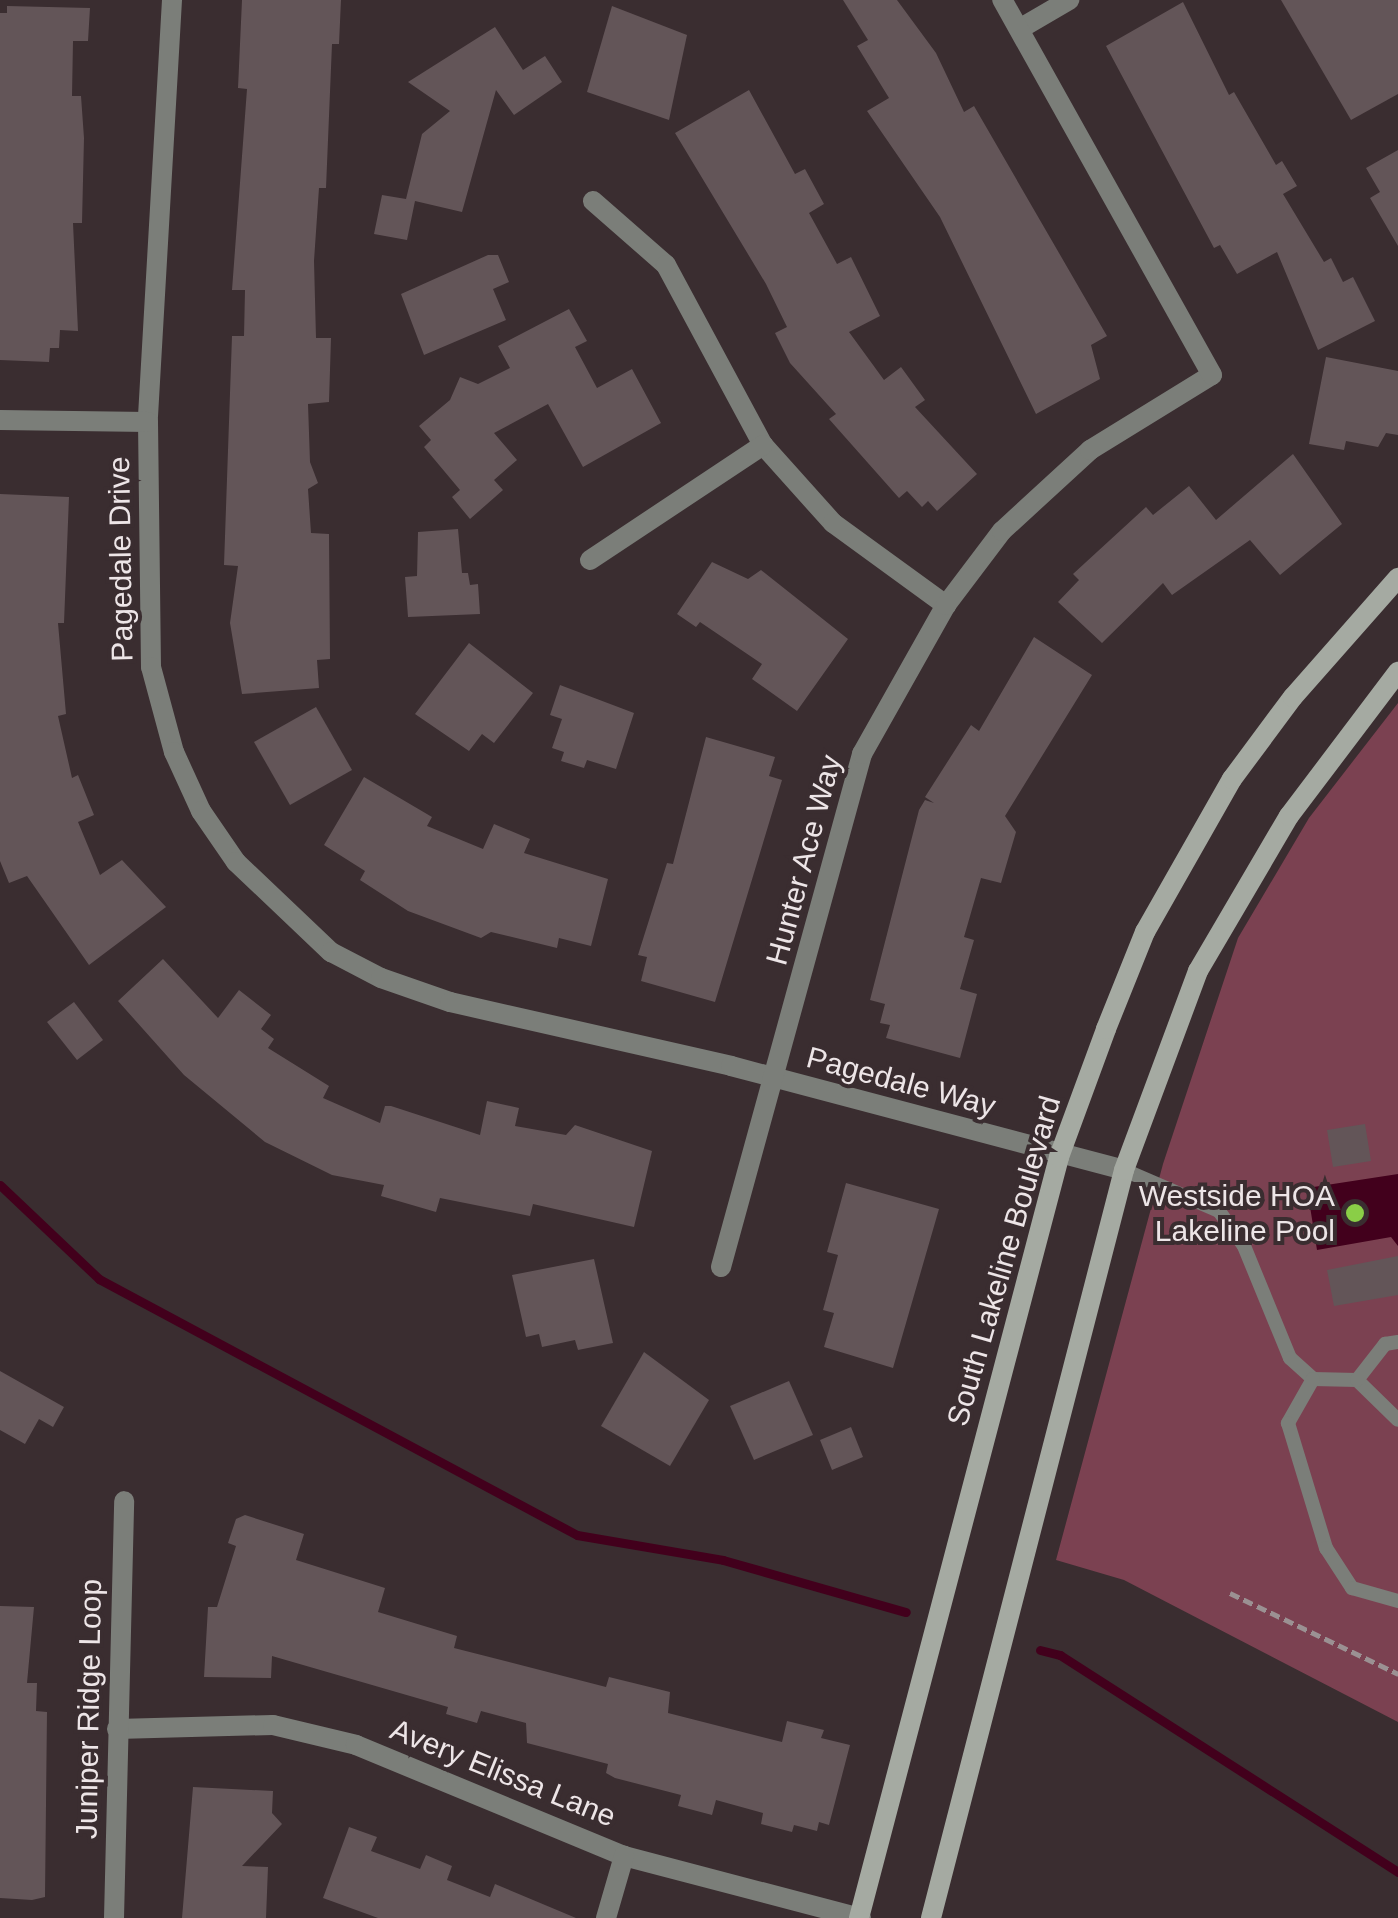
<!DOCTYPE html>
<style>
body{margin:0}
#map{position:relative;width:1398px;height:1918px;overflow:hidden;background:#3a2d30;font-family:Arial,sans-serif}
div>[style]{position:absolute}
.green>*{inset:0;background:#7b4151}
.water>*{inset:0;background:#42001c}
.stream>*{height:9px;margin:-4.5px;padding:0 4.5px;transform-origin:4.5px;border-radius:4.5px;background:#42001c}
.building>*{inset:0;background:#635558}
.path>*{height:5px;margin-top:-2.5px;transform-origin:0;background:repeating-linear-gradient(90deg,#9b9193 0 10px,transparent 0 15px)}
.service>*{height:14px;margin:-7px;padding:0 7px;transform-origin:7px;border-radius:7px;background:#7b7e79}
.minor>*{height:20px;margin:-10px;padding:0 10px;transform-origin:10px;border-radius:10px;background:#7b7e79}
.secondary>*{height:20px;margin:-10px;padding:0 10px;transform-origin:10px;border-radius:10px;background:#a5aaa2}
.dots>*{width:28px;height:28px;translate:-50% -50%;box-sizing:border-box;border:5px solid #3a2d30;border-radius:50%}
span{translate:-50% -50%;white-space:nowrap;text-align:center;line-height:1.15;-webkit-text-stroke:8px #3a2d30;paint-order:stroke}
.street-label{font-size:30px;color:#ede5e7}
.poi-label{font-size:30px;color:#ede5e7}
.right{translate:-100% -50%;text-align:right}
</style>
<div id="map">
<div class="green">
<i style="clip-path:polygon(1398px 703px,1398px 1722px,1124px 1580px,1056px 1560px,1163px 1164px,1238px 938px,1309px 818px)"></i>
</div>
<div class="water">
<i style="clip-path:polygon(1398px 1174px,1398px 1246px,1391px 1237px,1317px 1250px,1307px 1188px)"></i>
</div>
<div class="stream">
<i style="left:0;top:1185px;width:137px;rotate:43.5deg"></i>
<i style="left:99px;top:1279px;width:542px;rotate:28.17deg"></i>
<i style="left:577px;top:1535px;width:148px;rotate:9.7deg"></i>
<i style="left:723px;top:1560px;width:190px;rotate:15.9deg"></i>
<i style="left:1040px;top:1650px;width:21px;rotate:14deg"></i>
<i style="left:1060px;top:1655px;width:402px;rotate:32.7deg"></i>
</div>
<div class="building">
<i style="clip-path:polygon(242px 0,341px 0,339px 44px,332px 44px,326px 188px,319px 188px,314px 261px,316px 338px,331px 338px,329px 402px,308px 404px,310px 462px,318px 483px,308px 489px,311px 533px,329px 534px,330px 659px,317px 660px,319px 688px,242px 694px,230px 623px,238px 566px,224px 565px,232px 336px,244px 336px,245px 290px,232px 290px,247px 89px,238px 88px)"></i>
<i style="clip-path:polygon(843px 0,897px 0,936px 53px,964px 112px,974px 106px,1107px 336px,1091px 345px,1100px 379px,1036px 414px,940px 217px,867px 111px,889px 98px,857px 46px,868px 40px)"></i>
<i style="clip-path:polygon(1281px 0,1398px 0,1398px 94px,1351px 120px)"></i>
<i style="clip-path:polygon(1183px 2px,1229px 95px,1234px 92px,1276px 165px,1282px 161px,1297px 186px,1283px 194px,1324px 262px,1331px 258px,1343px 282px,1353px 277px,1375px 321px,1318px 350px,1277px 252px,1237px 274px,1220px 245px,1214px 248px,1106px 46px)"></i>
<i style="clip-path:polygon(7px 6px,90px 8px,88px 41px,73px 41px,72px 96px,81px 96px,84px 138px,82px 223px,73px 223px,78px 331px,60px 330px,59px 348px,50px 348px,49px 362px,0 360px,0 13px,7px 13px)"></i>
<i style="clip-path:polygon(612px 6px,687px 35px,669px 120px,587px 92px)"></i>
<i style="clip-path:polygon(495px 27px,523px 70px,545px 56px,562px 82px,514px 115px,496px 90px,462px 212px,415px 201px,407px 240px,374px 234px,382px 195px,412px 200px,406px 199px,422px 134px,450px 111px,408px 82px)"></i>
<i style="clip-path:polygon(749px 90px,795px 174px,805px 169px,824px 204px,809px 213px,837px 264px,851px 257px,880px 316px,849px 332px,884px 380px,901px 367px,925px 400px,915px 407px,977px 474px,937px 511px,928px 501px,922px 507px,907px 491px,899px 498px,829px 419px,836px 414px,790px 363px,775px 333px,787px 327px,766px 284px,675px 133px)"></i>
<i style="clip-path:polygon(1398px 150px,1398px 246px,1370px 198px,1380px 192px,1366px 168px)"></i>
<i style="clip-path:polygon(488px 255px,498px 255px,509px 282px,493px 289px,506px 320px,424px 355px,401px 294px)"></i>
<i style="clip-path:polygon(569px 309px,587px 341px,575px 347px,597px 388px,632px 369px,661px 423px,583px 467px,548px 404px,494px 433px,517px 460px,494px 480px,503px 490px,470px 519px,452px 497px,460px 490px,424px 447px,431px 440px,419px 426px,450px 400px,460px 377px,478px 384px,510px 368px,498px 346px)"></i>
<i style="clip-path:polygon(1326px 357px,1398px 371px,1398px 435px,1386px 433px,1378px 447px,1346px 441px,1344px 450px,1309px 444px)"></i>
<i style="clip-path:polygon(1293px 454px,1342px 524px,1280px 575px,1250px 540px,1172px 595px,1163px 583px,1102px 643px,1058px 602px,1079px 580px,1073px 574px,1146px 507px,1153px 515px,1189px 486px,1216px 520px)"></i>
<i style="clip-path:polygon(0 494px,69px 497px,64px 623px,58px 623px,66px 714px,58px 716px,72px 778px,78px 775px,94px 815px,78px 822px,100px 875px,122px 860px,166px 907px,89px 965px,27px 876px,9px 883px,0 861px)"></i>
<i style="clip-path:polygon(458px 529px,462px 573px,468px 573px,470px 585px,478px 584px,480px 614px,408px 617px,405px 577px,417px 576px,418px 532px)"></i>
<i style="clip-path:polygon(712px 562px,748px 579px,761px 570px,848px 639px,797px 711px,752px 679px,762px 664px,700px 622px,696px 627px,677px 614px)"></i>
<i style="clip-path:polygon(1034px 637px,1092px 675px,1005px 816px,1016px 832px,1001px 883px,981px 878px,964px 937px,974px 940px,960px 989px,977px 994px,960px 1058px,886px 1038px,890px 1025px,880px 1023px,885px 1004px,870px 1000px,919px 810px,925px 800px,934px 803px,925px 797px,971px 725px,979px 731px)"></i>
<i style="clip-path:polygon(469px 643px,533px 693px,494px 743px,482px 734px,469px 751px,415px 714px)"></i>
<i style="clip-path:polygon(560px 685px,634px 713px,616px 769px,587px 760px,584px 768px,561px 761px,564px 752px,552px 748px,562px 719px,550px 715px)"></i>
<i style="clip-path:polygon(316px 707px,352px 770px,290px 805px,254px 742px)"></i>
<i style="clip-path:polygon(706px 737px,775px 757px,769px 776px,782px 780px,715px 1002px,641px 981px,647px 957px,638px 955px,667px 863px,673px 864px)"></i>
<i style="clip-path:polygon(364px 777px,432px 817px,427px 826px,483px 849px,494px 824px,530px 839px,524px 853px,608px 879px,591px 946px,559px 938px,557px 948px,491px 932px,481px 938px,408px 911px,360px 880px,365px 871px,324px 845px)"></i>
<i style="clip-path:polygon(163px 959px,218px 1018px,239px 990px,271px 1015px,261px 1029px,274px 1039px,268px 1048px,329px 1086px,323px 1098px,380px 1123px,385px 1106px,391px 1106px,480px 1135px,487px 1101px,519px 1108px,515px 1126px,566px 1135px,575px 1125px,652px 1151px,634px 1227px,533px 1204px,530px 1216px,440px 1198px,436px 1212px,381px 1196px,384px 1185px,332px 1175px,265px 1142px,184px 1075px,118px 1001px)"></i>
<i style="clip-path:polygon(74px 1002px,103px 1040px,77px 1060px,47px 1022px)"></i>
<i style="clip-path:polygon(1365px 1124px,1371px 1161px,1333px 1167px,1327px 1130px)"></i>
<i style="clip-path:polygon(846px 1183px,939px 1209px,893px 1368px,824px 1347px,834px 1313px,823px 1310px,838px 1255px,827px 1252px)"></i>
<i style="clip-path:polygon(1398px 1256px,1398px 1295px,1334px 1306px,1327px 1270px)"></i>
<i style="clip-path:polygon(594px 1259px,613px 1343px,578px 1350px,575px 1340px,542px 1347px,539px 1334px,526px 1337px,512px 1275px)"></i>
<i style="clip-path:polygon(644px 1352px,709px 1400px,670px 1466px,601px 1426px)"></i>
<i style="clip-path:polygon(0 1371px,64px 1407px,53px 1427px,39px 1419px,25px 1444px,0 1430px)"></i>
<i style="clip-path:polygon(789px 1381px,813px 1435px,754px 1460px,730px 1406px)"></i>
<i style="clip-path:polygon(851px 1427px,863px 1457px,832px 1470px,820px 1440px)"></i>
<i style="clip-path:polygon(245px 1515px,304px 1534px,296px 1560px,385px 1588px,378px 1612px,457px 1636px,454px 1648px,606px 1687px,609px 1677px,670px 1692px,668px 1713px,782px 1742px,787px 1721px,824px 1730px,821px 1738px,850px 1745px,829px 1825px,819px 1822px,817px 1831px,794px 1825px,792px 1832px,761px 1824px,763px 1813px,716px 1800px,712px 1815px,678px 1806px,681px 1795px,615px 1778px,606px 1773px,608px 1764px,527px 1743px,526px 1723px,481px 1711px,477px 1723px,446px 1714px,448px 1707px,272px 1656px,271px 1678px,204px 1677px,208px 1607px,217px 1607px,236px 1546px,228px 1543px,236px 1519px)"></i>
<i style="clip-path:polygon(0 1606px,34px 1607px,27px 1683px,37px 1683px,36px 1711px,47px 1712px,45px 1897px,32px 1900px,0 1898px)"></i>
<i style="clip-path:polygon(193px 1787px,273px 1791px,272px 1813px,282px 1824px,242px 1866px,268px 1867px,266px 1918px,182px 1918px)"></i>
<i style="clip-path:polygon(349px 1827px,377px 1837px,371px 1851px,420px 1869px,426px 1855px,452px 1866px,447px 1880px,490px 1897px,495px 1884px,576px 1918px,378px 1918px,323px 1898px)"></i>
</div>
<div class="path">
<i style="left:1230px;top:1593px;width:187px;rotate:25.7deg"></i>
</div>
<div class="service">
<i style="left:1124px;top:1170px;width:103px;rotate:23.3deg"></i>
<i style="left:1219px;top:1211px;width:43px;rotate:54.5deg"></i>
<i style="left:1244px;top:1246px;width:121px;rotate:67.7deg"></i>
<i style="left:1290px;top:1358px;width:31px;rotate:42deg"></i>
<i style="left:1313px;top:1379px;width:44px;rotate:1.3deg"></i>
<i style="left:1357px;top:1380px;width:57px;rotate:44.3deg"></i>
<i style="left:1313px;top:1379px;width:51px;rotate:119.6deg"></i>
<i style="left:1288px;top:1423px;width:131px;rotate:73.1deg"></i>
<i style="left:1326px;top:1548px;width:48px;rotate:57deg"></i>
<i style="left:1352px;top:1588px;width:48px;rotate:15.8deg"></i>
<i style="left:1357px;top:1380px;width:46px;rotate:-52.1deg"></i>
<i style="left:1385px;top:1344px;width:13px;rotate:-9deg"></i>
</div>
<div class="minor">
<i style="left:172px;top:0;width:423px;rotate:93.3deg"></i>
<i style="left:148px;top:422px;width:245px;rotate:89.3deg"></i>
<i style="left:151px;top:667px;width:88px;rotate:74.9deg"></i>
<i style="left:174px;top:752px;width:65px;rotate:65.4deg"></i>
<i style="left:201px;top:811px;width:62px;rotate:55.5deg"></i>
<i style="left:236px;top:862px;width:131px;rotate:43.5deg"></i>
<i style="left:331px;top:952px;width:56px;rotate:27.5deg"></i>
<i style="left:381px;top:978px;width:73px;rotate:19.2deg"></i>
<i style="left:450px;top:1002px;width:288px;rotate:12.8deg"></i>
<i style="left:731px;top:1066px;width:407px;rotate:14.8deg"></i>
<i style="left:1021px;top:28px;width:56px;rotate:-30.3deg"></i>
<i style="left:593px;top:201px;width:97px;rotate:41.2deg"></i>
<i style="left:666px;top:265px;width:204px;rotate:61.7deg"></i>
<i style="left:763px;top:445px;width:105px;rotate:48.1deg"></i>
<i style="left:833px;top:523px;width:140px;rotate:36deg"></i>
<i style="left:0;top:420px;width:148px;rotate:0.8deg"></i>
<i style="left:590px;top:560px;width:208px;rotate:-33.6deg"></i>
<i style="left:721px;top:1267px;width:532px;rotate:-74.63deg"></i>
<i style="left:862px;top:754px;width:171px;rotate:-60.6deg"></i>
<i style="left:946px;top:605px;width:93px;rotate:-52.9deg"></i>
<i style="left:1002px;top:531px;width:120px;rotate:-42.6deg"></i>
<i style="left:1090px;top:450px;width:143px;rotate:-31.6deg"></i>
<i style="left:1212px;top:375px;width:430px;rotate:-119.2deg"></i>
<i style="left:117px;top:1729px;width:156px;rotate:-1.5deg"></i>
<i style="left:273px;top:1725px;width:85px;rotate:13.5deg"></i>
<i style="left:356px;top:1745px;width:290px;rotate:22.5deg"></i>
<i style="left:624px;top:1856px;width:245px;rotate:14.7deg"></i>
<i style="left:114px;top:1918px;width:417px;rotate:-88.6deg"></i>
<i style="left:606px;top:1918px;width:65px;rotate:-73.8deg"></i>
</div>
<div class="secondary">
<i style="left:859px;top:1918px;width:787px;rotate:-75.27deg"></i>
<i style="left:1059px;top:1157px;width:136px;rotate:-69.8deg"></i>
<i style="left:1106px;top:1029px;width:105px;rotate:-68.1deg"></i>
<i style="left:1145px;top:932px;width:176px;rotate:-60.4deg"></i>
<i style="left:1232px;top:779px;width:102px;rotate:-53.4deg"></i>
<i style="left:1293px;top:697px;width:159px;rotate:-48.6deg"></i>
<i style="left:931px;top:1918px;width:772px;rotate:-75.53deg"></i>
<i style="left:1124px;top:1170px;width:212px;rotate:-69.6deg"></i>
<i style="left:1198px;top:971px;width:180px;rotate:-59.6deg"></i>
<i style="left:1289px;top:816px;width:181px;rotate:-52.9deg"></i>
</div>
<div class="dots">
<i style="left:1355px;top:1213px;background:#8ace47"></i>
</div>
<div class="street-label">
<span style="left:121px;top:559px;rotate:-91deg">Pagedale Drive</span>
<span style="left:804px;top:860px;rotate:-75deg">Hunter Ace Way</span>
<span style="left:901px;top:1082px;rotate:15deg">Pagedale Way</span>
<span style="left:1004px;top:1261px;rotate:-74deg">South Lakeline Boulevard</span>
<span style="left:89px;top:1709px;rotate:-89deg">Juniper Ridge Loop</span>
<span style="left:503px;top:1773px;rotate:22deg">Avery Elissa Lane</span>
</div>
<div class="poi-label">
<span class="right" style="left:1335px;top:1213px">Westside HOA<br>Lakeline Pool</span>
</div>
</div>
